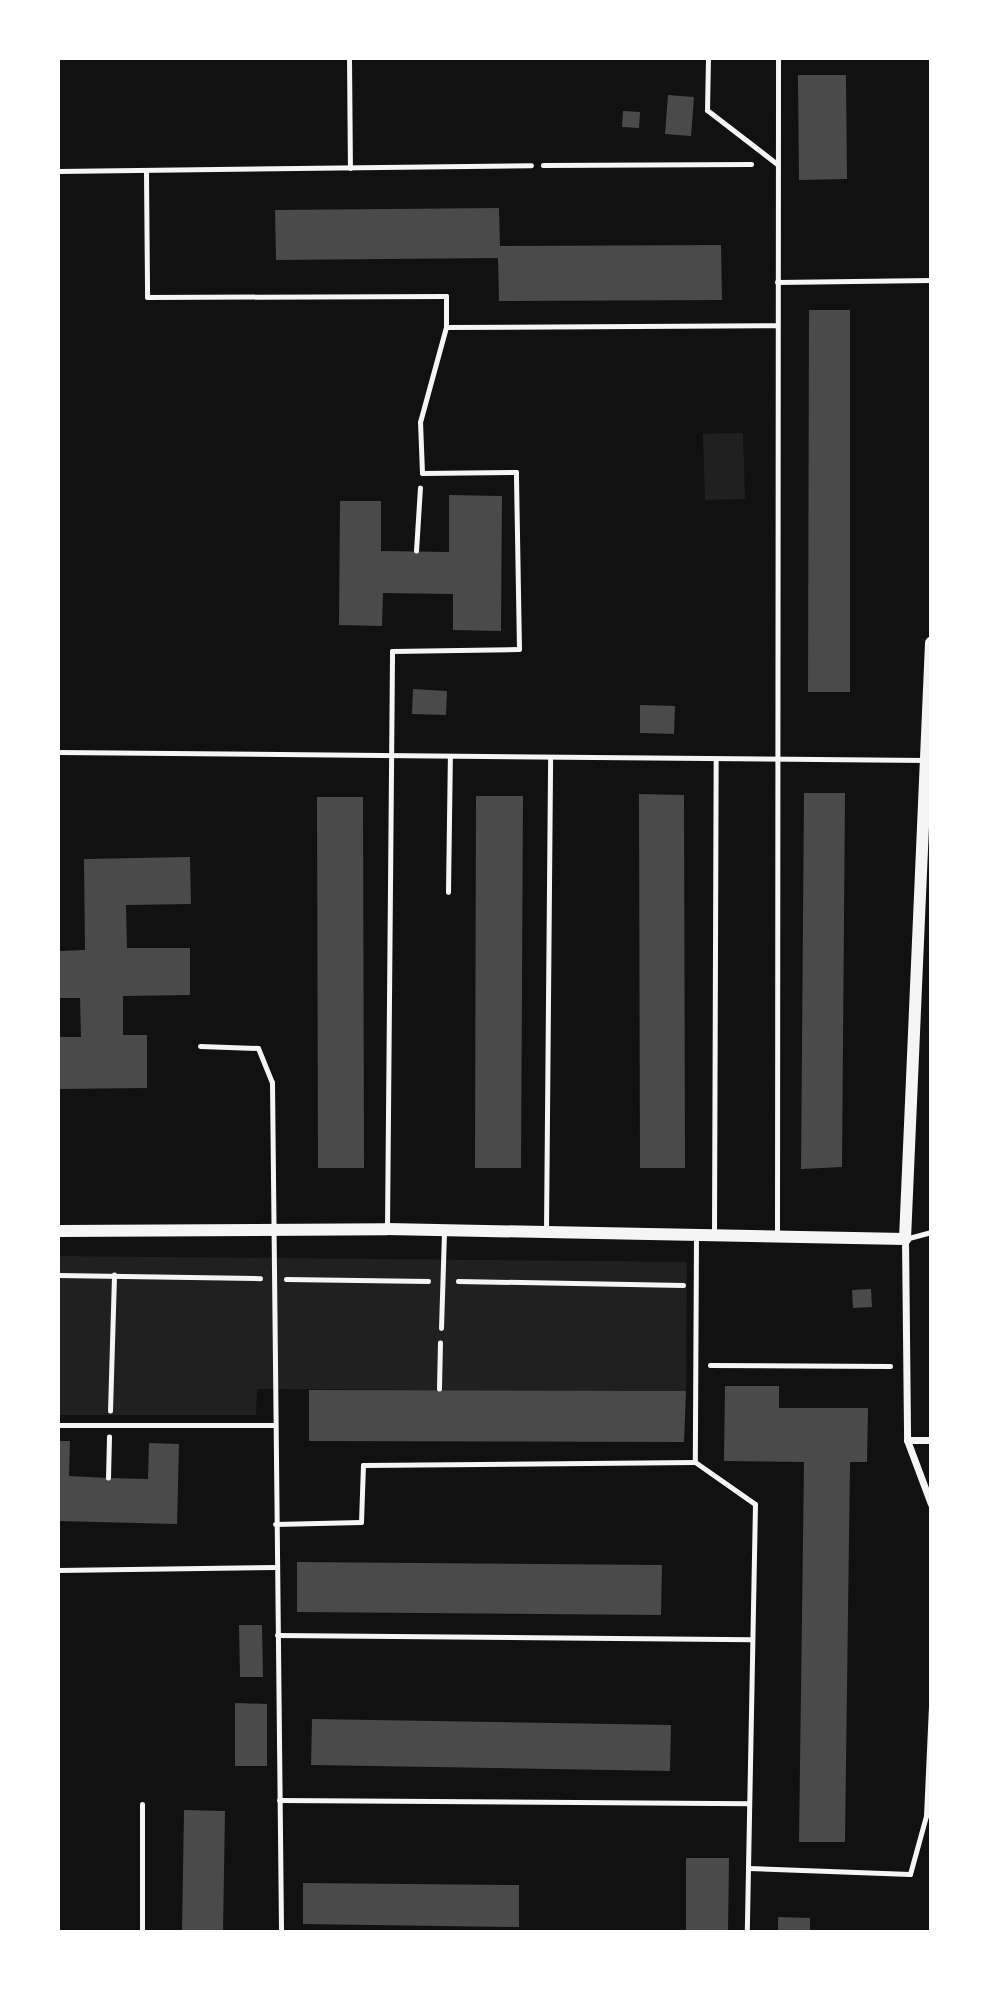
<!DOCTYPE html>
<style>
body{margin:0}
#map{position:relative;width:989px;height:1990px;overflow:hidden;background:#111;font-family:"IBM Plex Serif",serif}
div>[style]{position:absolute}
.green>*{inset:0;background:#202020}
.building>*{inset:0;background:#4a4a4a}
.path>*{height:4.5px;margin:-2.25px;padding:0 2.25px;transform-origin:2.25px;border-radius:2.25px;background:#f5f5f5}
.service>*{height:5px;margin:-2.5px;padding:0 2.5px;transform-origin:2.5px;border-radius:2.5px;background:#f5f5f5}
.minor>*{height:7px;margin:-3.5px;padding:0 3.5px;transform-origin:3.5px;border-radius:3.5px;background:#f5f5f5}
.tertiary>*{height:12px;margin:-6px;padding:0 6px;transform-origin:6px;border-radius:6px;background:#f5f5f5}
span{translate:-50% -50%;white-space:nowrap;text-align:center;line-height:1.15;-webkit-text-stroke:6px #fff;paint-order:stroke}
.frame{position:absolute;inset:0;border:60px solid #fff;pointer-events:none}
</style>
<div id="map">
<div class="green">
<i style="clip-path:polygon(743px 433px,745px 499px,705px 500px,703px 434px)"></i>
<i style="clip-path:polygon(58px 1256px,687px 1262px,686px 1391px,257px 1389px,256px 1415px,58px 1415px)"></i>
</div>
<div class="building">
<i style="clip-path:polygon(798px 75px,846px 75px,847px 179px,799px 180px)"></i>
<i style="clip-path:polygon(668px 95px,694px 97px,691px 136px,665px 134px)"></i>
<i style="clip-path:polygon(623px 111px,640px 112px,639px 128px,622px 127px)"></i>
<i style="clip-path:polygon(499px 208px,500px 246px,721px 245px,722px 300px,499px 301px,498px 258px,276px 260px,275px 210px)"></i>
<i style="clip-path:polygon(809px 310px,850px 310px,850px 692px,808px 692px)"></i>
<i style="clip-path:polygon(449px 495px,502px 496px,501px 631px,453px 630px,453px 594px,383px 593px,382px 626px,339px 625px,340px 501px,381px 501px,381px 551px,449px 552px)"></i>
<i style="clip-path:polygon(413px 689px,447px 691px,446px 715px,412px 714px)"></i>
<i style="clip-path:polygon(640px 705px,675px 706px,674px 734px,640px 733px)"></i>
<i style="clip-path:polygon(804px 793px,845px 793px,842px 1167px,801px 1169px)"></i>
<i style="clip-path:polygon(639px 794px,684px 795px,685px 1168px,640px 1168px)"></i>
<i style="clip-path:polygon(476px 796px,523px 796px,521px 1168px,475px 1168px)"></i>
<i style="clip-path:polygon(317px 797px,363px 797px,364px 1168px,318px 1168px)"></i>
<i style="clip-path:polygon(190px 857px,191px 904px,126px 905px,127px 948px,190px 948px,190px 995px,123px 996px,123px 1035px,147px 1035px,147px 1088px,58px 1089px,58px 1037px,81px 1037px,80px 998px,58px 998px,58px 951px,85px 950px,84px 859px)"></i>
<i style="clip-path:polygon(871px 1289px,872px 1307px,853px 1308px,852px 1290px)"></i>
<i style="clip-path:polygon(725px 1386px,779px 1386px,779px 1408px,868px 1408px,867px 1462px,850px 1462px,845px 1842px,799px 1842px,804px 1462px,724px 1461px)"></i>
<i style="clip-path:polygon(309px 1390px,686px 1391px,684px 1442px,309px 1441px)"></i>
<i style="clip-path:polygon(58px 1441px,70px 1441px,69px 1476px,108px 1478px,148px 1479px,149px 1443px,179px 1444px,177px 1524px,58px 1521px)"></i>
<i style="clip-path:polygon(297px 1562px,662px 1565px,661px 1615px,297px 1612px)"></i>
<i style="clip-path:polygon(239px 1625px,262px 1625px,263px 1677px,240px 1677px)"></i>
<i style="clip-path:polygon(235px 1703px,267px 1704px,267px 1766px,235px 1766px)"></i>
<i style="clip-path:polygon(312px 1719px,671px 1725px,670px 1771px,311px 1765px)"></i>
<i style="clip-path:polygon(184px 1810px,225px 1811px,223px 1932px,182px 1932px)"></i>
<i style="clip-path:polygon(686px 1858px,729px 1858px,728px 1932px,686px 1932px)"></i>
<i style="clip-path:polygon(303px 1883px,519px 1885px,519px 1927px,303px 1924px)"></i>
<i style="clip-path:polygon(778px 1917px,810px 1918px,810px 1932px,778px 1932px)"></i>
</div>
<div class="path">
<i style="left:543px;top:165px;width:208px;rotate:-0.3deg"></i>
<i style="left:416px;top:551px;width:63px;rotate:-86.4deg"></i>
<i style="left:58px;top:1275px;width:202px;rotate:0.9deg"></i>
<i style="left:286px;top:1279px;width:142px;rotate:0.8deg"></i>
<i style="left:458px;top:1281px;width:225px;rotate:1deg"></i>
<i style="left:710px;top:1365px;width:180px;rotate:0.3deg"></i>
<i style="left:439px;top:1389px;width:46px;rotate:-88.8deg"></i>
<i style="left:110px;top:1411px;width:136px;rotate:-88.3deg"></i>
<i style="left:108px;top:1478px;width:41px;rotate:-88.6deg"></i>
</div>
<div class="service">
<i style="left:349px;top:58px;width:110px;rotate:89.5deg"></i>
<i style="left:708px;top:58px;width:52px;rotate:91.1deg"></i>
<i style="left:707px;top:110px;width:88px;rotate:37.6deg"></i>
<i style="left:58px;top:171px;width:473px;rotate:-0.7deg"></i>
<i style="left:146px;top:172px;width:125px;rotate:89.5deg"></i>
<i style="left:147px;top:297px;width:299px;rotate:-0.2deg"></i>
<i style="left:446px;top:296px;width:31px;rotate:90deg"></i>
<i style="left:446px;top:327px;width:330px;rotate:-0.3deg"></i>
<i style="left:777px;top:282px;width:154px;rotate:-0.7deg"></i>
<i style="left:58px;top:752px;width:868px;rotate:0.53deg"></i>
<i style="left:448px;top:892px;width:136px;rotate:-89.2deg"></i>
<i style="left:200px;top:1046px;width:58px;rotate:2deg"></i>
<i style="left:258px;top:1048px;width:37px;rotate:68deg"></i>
<i style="left:272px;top:1082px;width:850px;rotate:89.39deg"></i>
<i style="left:387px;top:1229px;width:578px;rotate:-89.5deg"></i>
<i style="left:392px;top:651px;width:127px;rotate:-0.9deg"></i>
<i style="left:519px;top:649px;width:177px;rotate:-91deg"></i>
<i style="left:516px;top:472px;width:94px;rotate:179.4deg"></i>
<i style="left:422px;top:473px;width:51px;rotate:-92.2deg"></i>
<i style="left:420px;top:422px;width:98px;rotate:-74.7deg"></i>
<i style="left:546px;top:1230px;width:473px;rotate:-89.5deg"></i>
<i style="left:696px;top:1236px;width:226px;rotate:90.3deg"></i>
<i style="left:695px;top:1462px;width:73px;rotate:35deg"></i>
<i style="left:755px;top:1504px;width:428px;rotate:91.1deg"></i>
<i style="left:714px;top:1236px;width:477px;rotate:-89.8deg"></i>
<i style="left:777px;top:1236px;width:1178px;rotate:-89.95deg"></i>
<i style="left:905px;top:1239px;width:27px;rotate:-15deg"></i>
<i style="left:441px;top:1328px;width:97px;rotate:-88.2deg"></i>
<i style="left:58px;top:1425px;width:216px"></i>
<i style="left:275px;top:1524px;width:86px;rotate:-1.3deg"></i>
<i style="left:361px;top:1522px;width:57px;rotate:-88deg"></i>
<i style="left:363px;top:1465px;width:332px;rotate:-0.5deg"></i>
<i style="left:58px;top:1570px;width:218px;rotate:-0.8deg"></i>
<i style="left:277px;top:1635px;width:475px;rotate:0.5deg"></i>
<i style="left:279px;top:1800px;width:470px;rotate:0.4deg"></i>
<i style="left:748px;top:1868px;width:162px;rotate:2.1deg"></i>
<i style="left:910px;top:1874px;width:60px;rotate:-74.6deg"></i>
<i style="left:926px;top:1816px;width:110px;rotate:-87.4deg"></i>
<i style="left:142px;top:1932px;width:128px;rotate:-90deg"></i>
</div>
<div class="minor">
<i style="left:905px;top:1239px;width:201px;rotate:89.4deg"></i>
<i style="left:907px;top:1440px;width:68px;rotate:69.4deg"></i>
<i style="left:907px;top:1440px;width:24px"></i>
</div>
<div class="tertiary">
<i style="left:58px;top:1231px;width:329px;rotate:-0.3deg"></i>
<i style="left:387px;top:1229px;width:518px;rotate:1.11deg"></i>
<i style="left:905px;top:1239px;width:597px;rotate:-87.5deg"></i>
</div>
<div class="frame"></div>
</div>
